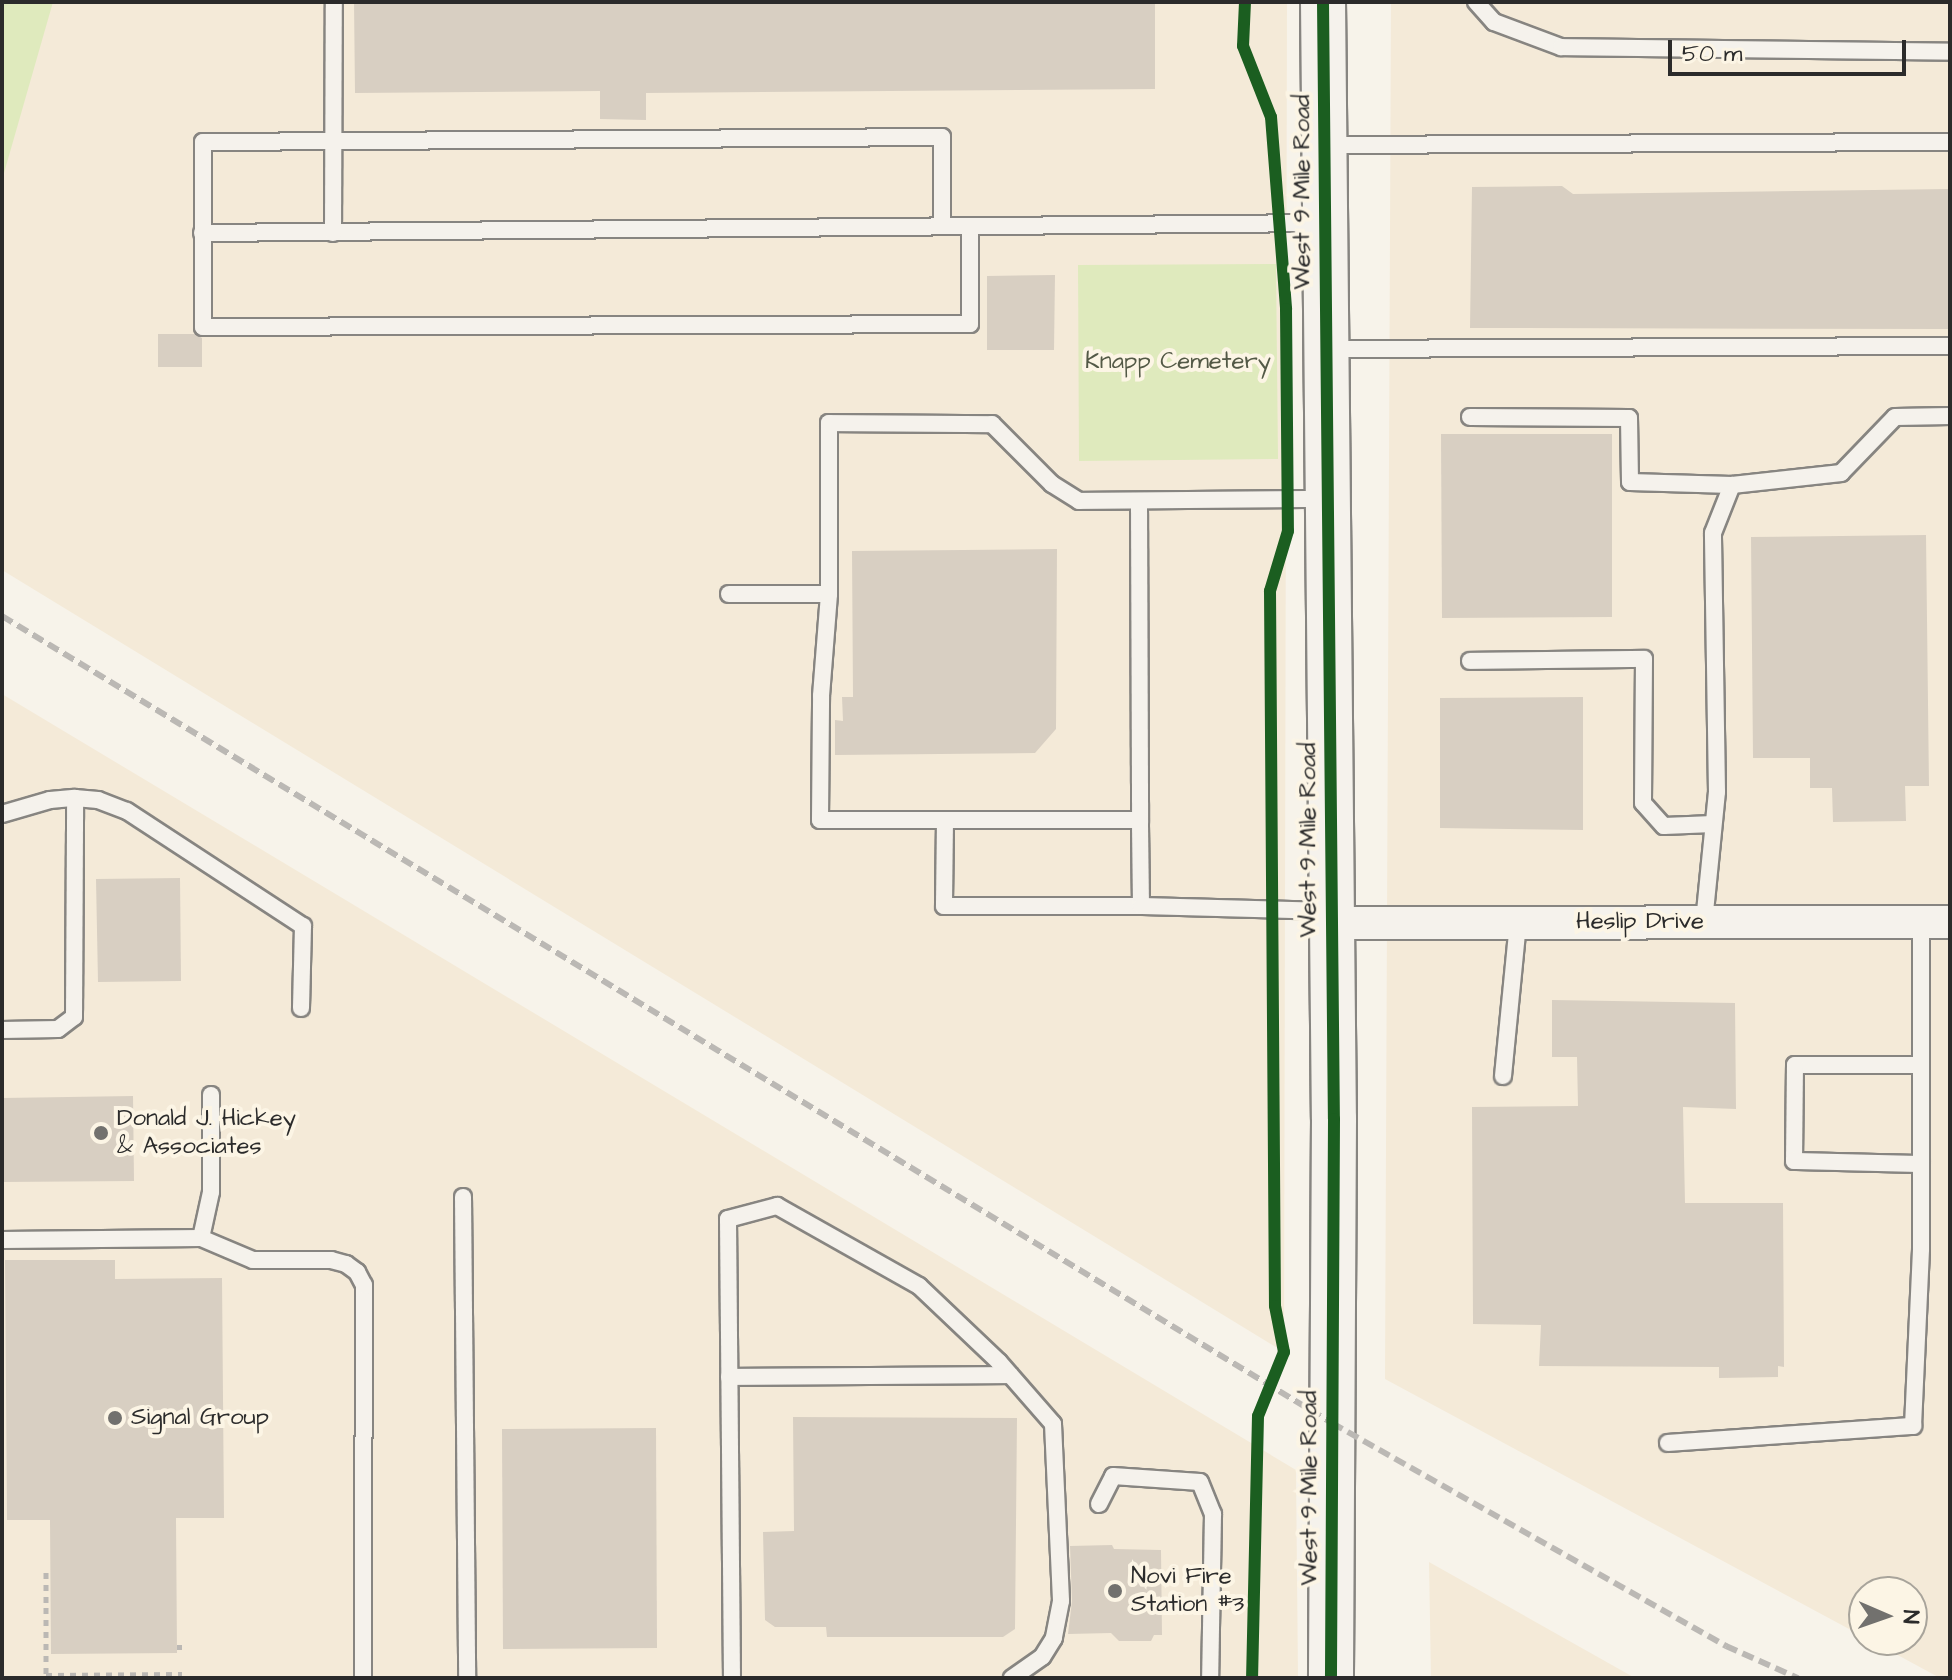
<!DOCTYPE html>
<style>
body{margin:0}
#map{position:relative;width:1952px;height:1680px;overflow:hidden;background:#f7f3ea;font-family:"Architects Daughter",sans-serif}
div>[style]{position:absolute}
.built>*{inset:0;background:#f4ead8}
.green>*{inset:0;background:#dfeabd}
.building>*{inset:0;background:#d8cfc2}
.path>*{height:5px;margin-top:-2.5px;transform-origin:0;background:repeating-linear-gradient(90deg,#bbb8b4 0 6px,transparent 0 12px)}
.roads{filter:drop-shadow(2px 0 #878581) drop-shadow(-2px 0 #878581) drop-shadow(0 2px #878581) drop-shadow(0 -2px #878581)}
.lane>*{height:16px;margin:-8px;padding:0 8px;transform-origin:8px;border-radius:8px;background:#f5f2ec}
.street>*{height:32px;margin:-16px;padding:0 16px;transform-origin:16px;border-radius:16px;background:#f5f2ec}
.secondary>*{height:44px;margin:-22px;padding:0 22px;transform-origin:22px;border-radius:22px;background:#f5f2ec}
.rail>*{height:6px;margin-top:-3px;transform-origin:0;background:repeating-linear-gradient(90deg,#bbb8b4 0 12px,transparent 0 18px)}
.cycleway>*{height:12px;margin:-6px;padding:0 6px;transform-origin:6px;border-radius:6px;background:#1b5e20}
.dots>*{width:22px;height:22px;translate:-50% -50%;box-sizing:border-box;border:4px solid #fcf5e5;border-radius:50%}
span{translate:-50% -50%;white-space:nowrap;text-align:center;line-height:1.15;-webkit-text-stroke:8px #fcf5e5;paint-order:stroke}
.street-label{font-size:24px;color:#2b2b2b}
.park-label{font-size:24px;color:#535946}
.poi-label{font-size:24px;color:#2b2b2b}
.left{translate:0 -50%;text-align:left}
.frame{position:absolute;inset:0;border:4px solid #2b2b2b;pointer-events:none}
.north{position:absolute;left:1848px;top:1576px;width:80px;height:80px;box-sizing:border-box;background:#fcf5e5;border:2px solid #a8a49b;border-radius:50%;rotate:92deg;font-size:22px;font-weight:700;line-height:32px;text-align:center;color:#2b2b2b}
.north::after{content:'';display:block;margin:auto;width:28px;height:36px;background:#72716e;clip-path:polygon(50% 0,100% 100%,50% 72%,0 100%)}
.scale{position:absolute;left:1668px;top:40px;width:238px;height:36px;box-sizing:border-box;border:4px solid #2b2b2b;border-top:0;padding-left:10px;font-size:24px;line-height:28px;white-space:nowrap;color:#2b2b2b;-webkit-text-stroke:6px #fcf5e5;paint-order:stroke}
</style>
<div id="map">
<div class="built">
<i style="clip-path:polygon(2px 2px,1287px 2px,1284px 1352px,2px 570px)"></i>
<i style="clip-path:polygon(1391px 2px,1950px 2px,1950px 1678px,1940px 1678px,1870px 1640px,1912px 1640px,1912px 1592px,1864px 1592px,1864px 1637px,1385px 1379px)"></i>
<i style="clip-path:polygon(2px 694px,1296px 1470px,1298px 1678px,2px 1678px)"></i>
<i style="clip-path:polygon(1429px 1562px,1635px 1678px,1431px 1678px)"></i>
</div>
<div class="green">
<i style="clip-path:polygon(2px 2px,53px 2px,2px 180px)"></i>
<i style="clip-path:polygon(1276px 264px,1278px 459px,1079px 461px,1078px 265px)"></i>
</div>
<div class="building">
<i style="clip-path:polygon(354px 2px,1155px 2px,1155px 89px,646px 93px,646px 120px,600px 119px,600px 91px,355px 93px)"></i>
<i style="clip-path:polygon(1562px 186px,1573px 194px,1950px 189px,1950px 329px,1470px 328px,1472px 187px)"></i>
<i style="clip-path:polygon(1055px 275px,1054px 350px,987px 350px,987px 276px)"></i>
<i style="clip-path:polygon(158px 334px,195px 334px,202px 338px,202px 367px,158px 367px)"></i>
<i style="clip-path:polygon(1441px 434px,1612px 434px,1612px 617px,1442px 618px)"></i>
<i style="clip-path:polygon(1926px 535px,1929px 786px,1905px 786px,1906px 821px,1833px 822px,1832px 788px,1810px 788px,1810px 758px,1753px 758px,1751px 537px)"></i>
<i style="clip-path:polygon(1057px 549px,1056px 729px,1035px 753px,835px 755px,835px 720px,843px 721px,842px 697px,853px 697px,852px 551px)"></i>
<i style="clip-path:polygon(1583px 697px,1583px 830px,1440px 828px,1440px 698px)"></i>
<i style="clip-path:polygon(180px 878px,181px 981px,98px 982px,96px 879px)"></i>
<i style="clip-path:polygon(1552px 1000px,1735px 1003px,1736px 1109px,1683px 1107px,1685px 1203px,1783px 1203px,1784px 1367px,1778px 1366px,1778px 1377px,1719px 1378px,1719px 1367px,1539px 1366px,1541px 1325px,1473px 1324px,1472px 1107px,1578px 1106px,1577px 1057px,1552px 1057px)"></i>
<i style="clip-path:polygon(133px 1096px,134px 1181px,3px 1182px,3px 1098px)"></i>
<i style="clip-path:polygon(5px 1260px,115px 1260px,115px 1279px,222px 1278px,224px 1518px,176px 1518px,177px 1653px,51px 1654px,50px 1520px,7px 1520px)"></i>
<i style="clip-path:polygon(793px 1417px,1017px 1418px,1015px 1629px,1003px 1637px,827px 1637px,826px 1627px,775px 1627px,765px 1620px,763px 1532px,794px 1531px)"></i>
<i style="clip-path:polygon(656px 1428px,657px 1648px,503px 1649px,502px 1429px)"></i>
<i style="clip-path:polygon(1112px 1545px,1114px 1549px,1161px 1550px,1162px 1635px,1154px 1635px,1151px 1641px,1119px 1641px,1111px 1633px,1068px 1634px,1072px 1601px,1070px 1546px)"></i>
</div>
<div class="path">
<i style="left:46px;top:1572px;width:103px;rotate:90deg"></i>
<i style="left:46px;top:1675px;width:136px;rotate:-0.4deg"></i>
<i style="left:177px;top:1647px;width:5px"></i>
</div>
<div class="roads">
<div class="lane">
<i style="left:1476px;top:2px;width:27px;rotate:48deg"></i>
<i style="left:1494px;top:22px;width:72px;rotate:20.5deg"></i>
<i style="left:1561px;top:47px;width:389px;rotate:0.7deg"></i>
<i style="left:1326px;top:145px;width:624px;rotate:-0.28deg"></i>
<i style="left:942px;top:226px;width:89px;rotate:-90deg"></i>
<i style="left:942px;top:137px;width:739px;rotate:179.61deg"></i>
<i style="left:203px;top:142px;width:185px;rotate:90deg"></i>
<i style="left:203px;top:327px;width:767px;rotate:-0.22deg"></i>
<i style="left:970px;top:324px;width:98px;rotate:-90deg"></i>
<i style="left:202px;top:233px;width:1121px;rotate:-0.51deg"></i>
<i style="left:333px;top:233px;width:231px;rotate:-89.8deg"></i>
<i style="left:1328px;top:349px;width:622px;rotate:-0.28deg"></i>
<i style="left:1470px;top:417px;width:159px;rotate:0.4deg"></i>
<i style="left:1629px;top:418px;width:64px;rotate:89.1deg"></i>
<i style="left:1630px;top:482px;width:102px;rotate:1.7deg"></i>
<i style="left:1732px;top:485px;width:110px;rotate:-6.3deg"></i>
<i style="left:1841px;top:473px;width:78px;rotate:-46deg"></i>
<i style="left:1895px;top:417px;width:55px;rotate:-1deg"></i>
<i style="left:1139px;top:502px;width:318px;rotate:89.8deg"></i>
<i style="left:729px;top:594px;width:100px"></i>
<i style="left:1470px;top:661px;width:174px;rotate:-0.7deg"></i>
<i style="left:1644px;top:659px;width:144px;rotate:90.4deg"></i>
<i style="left:1643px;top:803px;width:31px;rotate:48deg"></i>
<i style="left:1664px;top:826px;width:49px;rotate:-2.3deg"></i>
<i style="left:2px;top:814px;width:50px;rotate:-16.3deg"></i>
<i style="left:50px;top:800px;width:25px;rotate:-5deg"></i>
<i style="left:75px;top:798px;width:23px;rotate:5deg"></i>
<i style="left:98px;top:800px;width:31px;rotate:21deg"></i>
<i style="left:127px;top:811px;width:210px;rotate:33.2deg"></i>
<i style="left:303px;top:926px;width:82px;rotate:91.4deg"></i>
<i style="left:945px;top:821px;width:85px;rotate:90.7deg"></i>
<i style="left:944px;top:906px;width:197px"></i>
<i style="left:1141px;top:906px;width:86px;rotate:-90.7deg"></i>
<i style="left:1140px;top:820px;width:320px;rotate:180deg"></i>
<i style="left:820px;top:820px;width:124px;rotate:-89.5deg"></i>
<i style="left:821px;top:696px;width:102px;rotate:-85.5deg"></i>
<i style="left:829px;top:594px;width:171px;rotate:-90deg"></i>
<i style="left:829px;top:423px;width:163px;rotate:0.4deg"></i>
<i style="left:992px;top:424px;width:85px;rotate:45deg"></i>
<i style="left:1052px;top:484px;width:32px;rotate:32deg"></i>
<i style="left:1079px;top:501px;width:247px;rotate:-0.5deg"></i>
<i style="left:1141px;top:906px;width:190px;rotate:1.5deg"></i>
<i style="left:1704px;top:922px;width:131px;rotate:-84.3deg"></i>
<i style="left:1717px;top:792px;width:259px;rotate:-90.9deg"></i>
<i style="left:1713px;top:533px;width:52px;rotate:-68.4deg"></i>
<i style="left:2px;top:1030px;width:56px;rotate:-1deg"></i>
<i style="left:58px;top:1029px;width:20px;rotate:-37deg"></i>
<i style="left:74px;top:1017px;width:219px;rotate:-89.7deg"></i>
<i style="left:1921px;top:1065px;width:126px;rotate:180deg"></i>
<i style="left:1795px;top:1065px;width:96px;rotate:90.6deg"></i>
<i style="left:1794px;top:1161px;width:127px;rotate:1.4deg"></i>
<i style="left:1503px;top:1076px;width:154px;rotate:-84.4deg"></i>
<i style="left:463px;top:1197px;width:481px;rotate:89.5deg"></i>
<i style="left:201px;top:1238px;width:47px;rotate:-77.7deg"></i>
<i style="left:211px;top:1192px;width:97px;rotate:-90deg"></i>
<i style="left:2px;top:1240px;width:199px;rotate:-0.6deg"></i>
<i style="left:201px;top:1238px;width:56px;rotate:22.9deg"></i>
<i style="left:253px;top:1260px;width:78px"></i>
<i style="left:331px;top:1260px;width:16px;rotate:15deg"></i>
<i style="left:346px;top:1264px;width:14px;rotate:36deg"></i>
<i style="left:357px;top:1272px;width:15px;rotate:62deg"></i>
<i style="left:364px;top:1285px;width:15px;rotate:90deg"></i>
<i style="left:364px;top:1300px;width:378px;rotate:90.2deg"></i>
<i style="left:729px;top:1377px;width:281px;rotate:-0.4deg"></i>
<i style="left:1668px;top:1443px;width:246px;rotate:-4deg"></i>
<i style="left:1913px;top:1426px;width:177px;rotate:-87.4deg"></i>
<i style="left:1921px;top:1249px;width:327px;rotate:-90deg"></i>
<i style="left:1099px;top:1504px;width:31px;rotate:-63deg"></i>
<i style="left:1113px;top:1476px;width:87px;rotate:3.9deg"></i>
<i style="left:1200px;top:1482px;width:35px;rotate:68deg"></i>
<i style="left:1213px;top:1514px;width:164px;rotate:91deg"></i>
<i style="left:732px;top:1678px;width:459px;rotate:-90.5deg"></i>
<i style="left:728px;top:1219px;width:51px;rotate:-14.9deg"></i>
<i style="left:777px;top:1206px;width:163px;rotate:29.4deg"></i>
<i style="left:919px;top:1286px;width:110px;rotate:43.5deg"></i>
<i style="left:999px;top:1362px;width:82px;rotate:48.9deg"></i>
<i style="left:1053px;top:1424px;width:177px;rotate:87.4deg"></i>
<i style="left:1061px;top:1601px;width:38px;rotate:101deg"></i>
<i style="left:1054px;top:1638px;width:22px;rotate:122deg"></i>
<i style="left:1042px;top:1657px;width:37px;rotate:145deg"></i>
</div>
<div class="street">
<i style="left:1331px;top:923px;width:619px;rotate:-0.09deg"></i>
</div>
<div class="secondary">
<i style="left:1323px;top:2px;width:1117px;rotate:89.44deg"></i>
<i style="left:1334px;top:1119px;width:559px;rotate:90.31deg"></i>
</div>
</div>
<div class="rail">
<i style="left:2px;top:616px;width:1556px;rotate:31.25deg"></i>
<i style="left:1332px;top:1423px;width:453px;rotate:29.5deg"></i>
<i style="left:1726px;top:1646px;width:79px;rotate:24deg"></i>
</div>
<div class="cycleway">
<i style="left:1245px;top:2px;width:44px;rotate:92.6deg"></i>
<i style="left:1243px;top:46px;width:76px;rotate:68.5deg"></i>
<i style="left:1271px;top:117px;width:193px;rotate:85.5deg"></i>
<i style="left:1286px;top:309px;width:222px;rotate:89.5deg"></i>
<i style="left:1288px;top:531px;width:63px;rotate:106.7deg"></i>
<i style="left:1270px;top:591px;width:715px;rotate:89.6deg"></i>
<i style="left:1275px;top:1306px;width:47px;rotate:78.9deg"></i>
<i style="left:1284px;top:1352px;width:69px;rotate:112.1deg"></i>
<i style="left:1258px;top:1416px;width:262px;rotate:91.3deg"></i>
<i style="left:1323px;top:2px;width:1117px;rotate:89.44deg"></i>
<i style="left:1334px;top:1119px;width:559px;rotate:90.31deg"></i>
</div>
<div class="dots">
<i style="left:101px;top:1133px;background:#72716e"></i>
<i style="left:115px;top:1418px;background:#72716e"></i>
<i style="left:1115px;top:1591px;background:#72716e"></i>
</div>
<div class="street-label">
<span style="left:1303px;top:192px;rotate:-90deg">West 9 Mile Road</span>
<span style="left:1309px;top:840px;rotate:-90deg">West 9 Mile Road</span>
<span style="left:1640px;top:922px">Heslip Drive</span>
<span style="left:1310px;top:1488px;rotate:-90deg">West 9 Mile Road</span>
</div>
<div class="park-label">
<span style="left:1178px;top:362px">Knapp Cemetery</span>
</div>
<div class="poi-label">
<span class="left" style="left:117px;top:1133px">Donald J. Hickey<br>&amp; Associates</span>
<span class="left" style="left:131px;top:1418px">Signal Group</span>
<span class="left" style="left:1131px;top:1591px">Novi Fire<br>Station #3</span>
</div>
<div class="frame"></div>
<div class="north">N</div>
<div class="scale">50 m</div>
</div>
